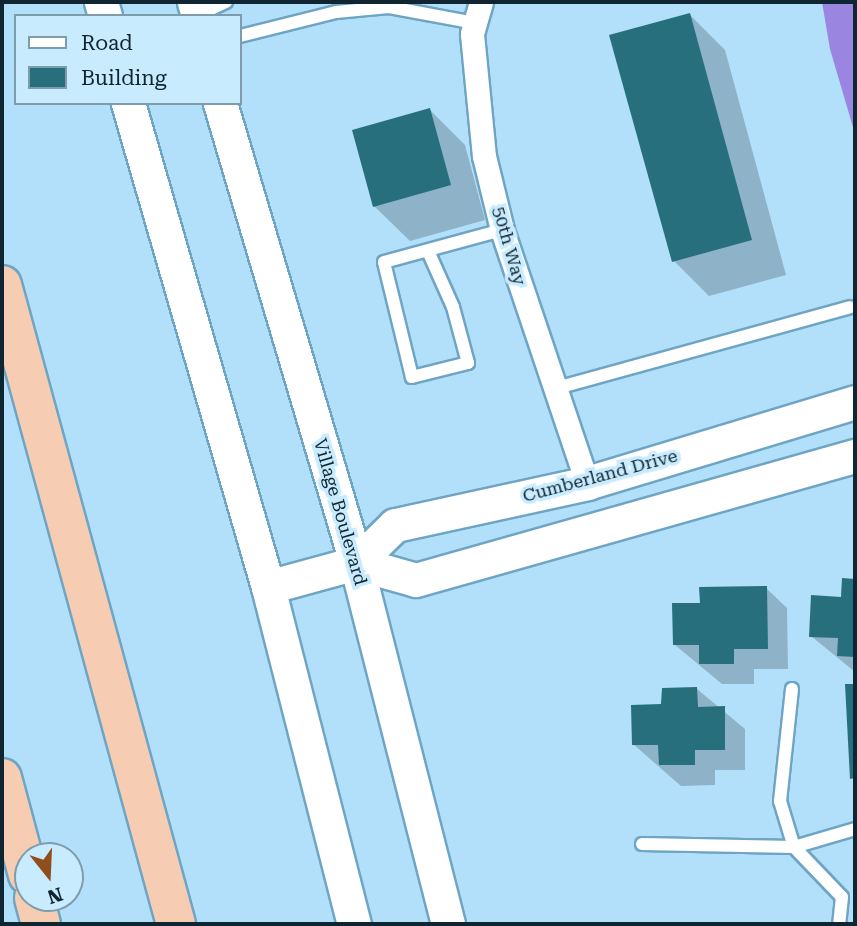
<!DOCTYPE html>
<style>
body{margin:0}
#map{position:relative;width:857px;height:926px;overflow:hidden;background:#b2dff9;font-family:"Roboto Serif",serif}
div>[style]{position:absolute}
.water>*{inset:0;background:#9a85e0}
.shadow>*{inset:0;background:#0003}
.building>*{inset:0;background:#276f7d}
.roads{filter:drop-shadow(2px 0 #6ea5c4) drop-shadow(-2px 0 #6ea5c4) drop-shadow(0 2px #6ea5c4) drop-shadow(0 -2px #6ea5c4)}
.lane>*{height:12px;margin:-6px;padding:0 6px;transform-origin:6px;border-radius:6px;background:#fff}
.street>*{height:23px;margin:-11.5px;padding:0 11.5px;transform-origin:11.5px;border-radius:11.5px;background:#fff}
.secondary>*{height:33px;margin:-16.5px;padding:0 16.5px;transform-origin:16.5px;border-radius:16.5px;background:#fff}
.highway>*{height:38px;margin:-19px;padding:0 19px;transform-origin:19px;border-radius:19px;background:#f6ccb3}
span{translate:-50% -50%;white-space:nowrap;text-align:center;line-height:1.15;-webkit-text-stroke:7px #c9ebfe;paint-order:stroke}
.street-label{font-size:18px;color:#0f2632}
.frame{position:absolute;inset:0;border:4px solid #0f2632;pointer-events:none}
.legend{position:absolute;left:14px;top:14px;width:228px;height:91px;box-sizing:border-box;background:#c9ebfe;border:2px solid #7f9cac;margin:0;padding:9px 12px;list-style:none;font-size:21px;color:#0f2632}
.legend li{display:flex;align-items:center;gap:14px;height:35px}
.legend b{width:35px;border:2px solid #7f9cac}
.north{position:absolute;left:14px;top:842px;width:70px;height:70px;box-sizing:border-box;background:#c9ebfe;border:2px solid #7f9cac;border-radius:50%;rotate:162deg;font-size:19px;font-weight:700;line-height:28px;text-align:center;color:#0f2632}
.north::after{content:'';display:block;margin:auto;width:24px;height:32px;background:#914e1d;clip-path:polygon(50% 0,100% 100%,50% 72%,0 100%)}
</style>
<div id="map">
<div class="water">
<i style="clip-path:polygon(822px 2px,855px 2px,855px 134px,830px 49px)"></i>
</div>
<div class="shadow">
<i style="clip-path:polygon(690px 15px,725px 50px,786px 275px,709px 296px,674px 261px)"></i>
<i style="clip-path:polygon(430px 110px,465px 145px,485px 220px,410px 241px,374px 206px)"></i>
<i style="clip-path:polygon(844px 580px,855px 581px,855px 672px,811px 636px,843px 599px)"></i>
<i style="clip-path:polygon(766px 588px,787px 608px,788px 669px,754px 669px,754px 684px,722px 684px,675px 645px,702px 604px)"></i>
<i style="clip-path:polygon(855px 685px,855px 781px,847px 686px)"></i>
<i style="clip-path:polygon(697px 689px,745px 729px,745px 770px,715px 770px,715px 785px,681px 786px,633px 744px,663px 706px)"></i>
</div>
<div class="building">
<i style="clip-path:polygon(690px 13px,752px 240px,672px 262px,609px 35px)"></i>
<i style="clip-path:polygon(430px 108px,451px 185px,373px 207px,352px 130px)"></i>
<i style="clip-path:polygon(842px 578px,855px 579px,855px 657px,837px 656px,838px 638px,809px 637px,811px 595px,841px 597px)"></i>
<i style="clip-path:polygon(767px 586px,768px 649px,734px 649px,734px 664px,699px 664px,699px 645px,673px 645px,672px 603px,700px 603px,699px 587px)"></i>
<i style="clip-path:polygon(845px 684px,855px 684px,855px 778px,850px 779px)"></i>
<i style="clip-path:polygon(697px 687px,698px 707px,725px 706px,725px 750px,695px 750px,695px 765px,659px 765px,658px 745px,632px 745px,631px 705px,661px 704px,662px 688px)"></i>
</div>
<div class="roads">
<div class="lane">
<i style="left:198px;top:15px;width:31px;rotate:-25deg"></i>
<i style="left:240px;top:36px;width:99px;rotate:-14deg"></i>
<i style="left:336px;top:12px;width:53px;rotate:-5.4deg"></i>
<i style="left:389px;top:7px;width:87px;rotate:10.5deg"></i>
<i style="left:428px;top:251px;width:61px;rotate:65.9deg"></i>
<i style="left:453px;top:307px;width:58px;rotate:75deg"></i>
<i style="left:468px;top:363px;width:58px;rotate:166deg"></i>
<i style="left:412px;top:377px;width:118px;rotate:-103.7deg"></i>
<i style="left:384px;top:262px;width:122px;rotate:-15.2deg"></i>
<i style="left:553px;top:389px;width:308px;rotate:-15.4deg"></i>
<i style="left:792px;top:689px;width:113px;rotate:96.1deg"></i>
<i style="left:780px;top:801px;width:48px;rotate:73.1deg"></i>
<i style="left:794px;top:847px;width:64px;rotate:-16.4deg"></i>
<i style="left:642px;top:844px;width:152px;rotate:1.1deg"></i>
<i style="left:794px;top:847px;width:69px;rotate:46.2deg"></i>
<i style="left:842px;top:897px;width:27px;rotate:96deg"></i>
</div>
<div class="street">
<i style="left:481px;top:2px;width:33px;rotate:106deg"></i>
<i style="left:472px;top:34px;width:123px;rotate:84.4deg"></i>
<i style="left:484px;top:156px;width:76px;rotate:76.3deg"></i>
<i style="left:502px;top:230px;width:267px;rotate:71.4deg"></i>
</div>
<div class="secondary">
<i style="left:101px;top:2px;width:15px;rotate:74deg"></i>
<i style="left:194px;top:2px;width:15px;rotate:74deg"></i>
<i style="left:128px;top:103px;width:504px;rotate:73.87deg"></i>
<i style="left:268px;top:587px;width:348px;rotate:75.7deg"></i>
<i style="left:220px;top:103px;width:480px;rotate:73.5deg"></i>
<i style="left:356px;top:563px;width:373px;rotate:75.7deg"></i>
<i style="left:356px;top:563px;width:62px;rotate:15.8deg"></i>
<i style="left:416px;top:580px;width:456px;rotate:-15.8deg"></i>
<i style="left:268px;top:587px;width:91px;rotate:-15.3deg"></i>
<i style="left:356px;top:563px;width:54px;rotate:-44.3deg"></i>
<i style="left:395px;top:525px;width:197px;rotate:-12.3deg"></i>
<i style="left:587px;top:483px;width:280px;rotate:-16.8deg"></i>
</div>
<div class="highway">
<i style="left:2px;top:285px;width:662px;rotate:74.77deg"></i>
<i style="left:2px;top:778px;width:100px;rotate:75deg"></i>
<i style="left:34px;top:898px;width:27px;rotate:75deg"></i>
</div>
</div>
<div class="street-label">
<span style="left:509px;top:246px;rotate:74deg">50th Way</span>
<span style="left:600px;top:476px;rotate:-15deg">Cumberland Drive</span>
<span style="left:340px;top:512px;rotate:74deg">Village Boulevard</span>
</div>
<div class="frame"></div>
<ul class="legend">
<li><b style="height:9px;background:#fff"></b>Road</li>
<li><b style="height:19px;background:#276f7d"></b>Building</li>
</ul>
<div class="north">N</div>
</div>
